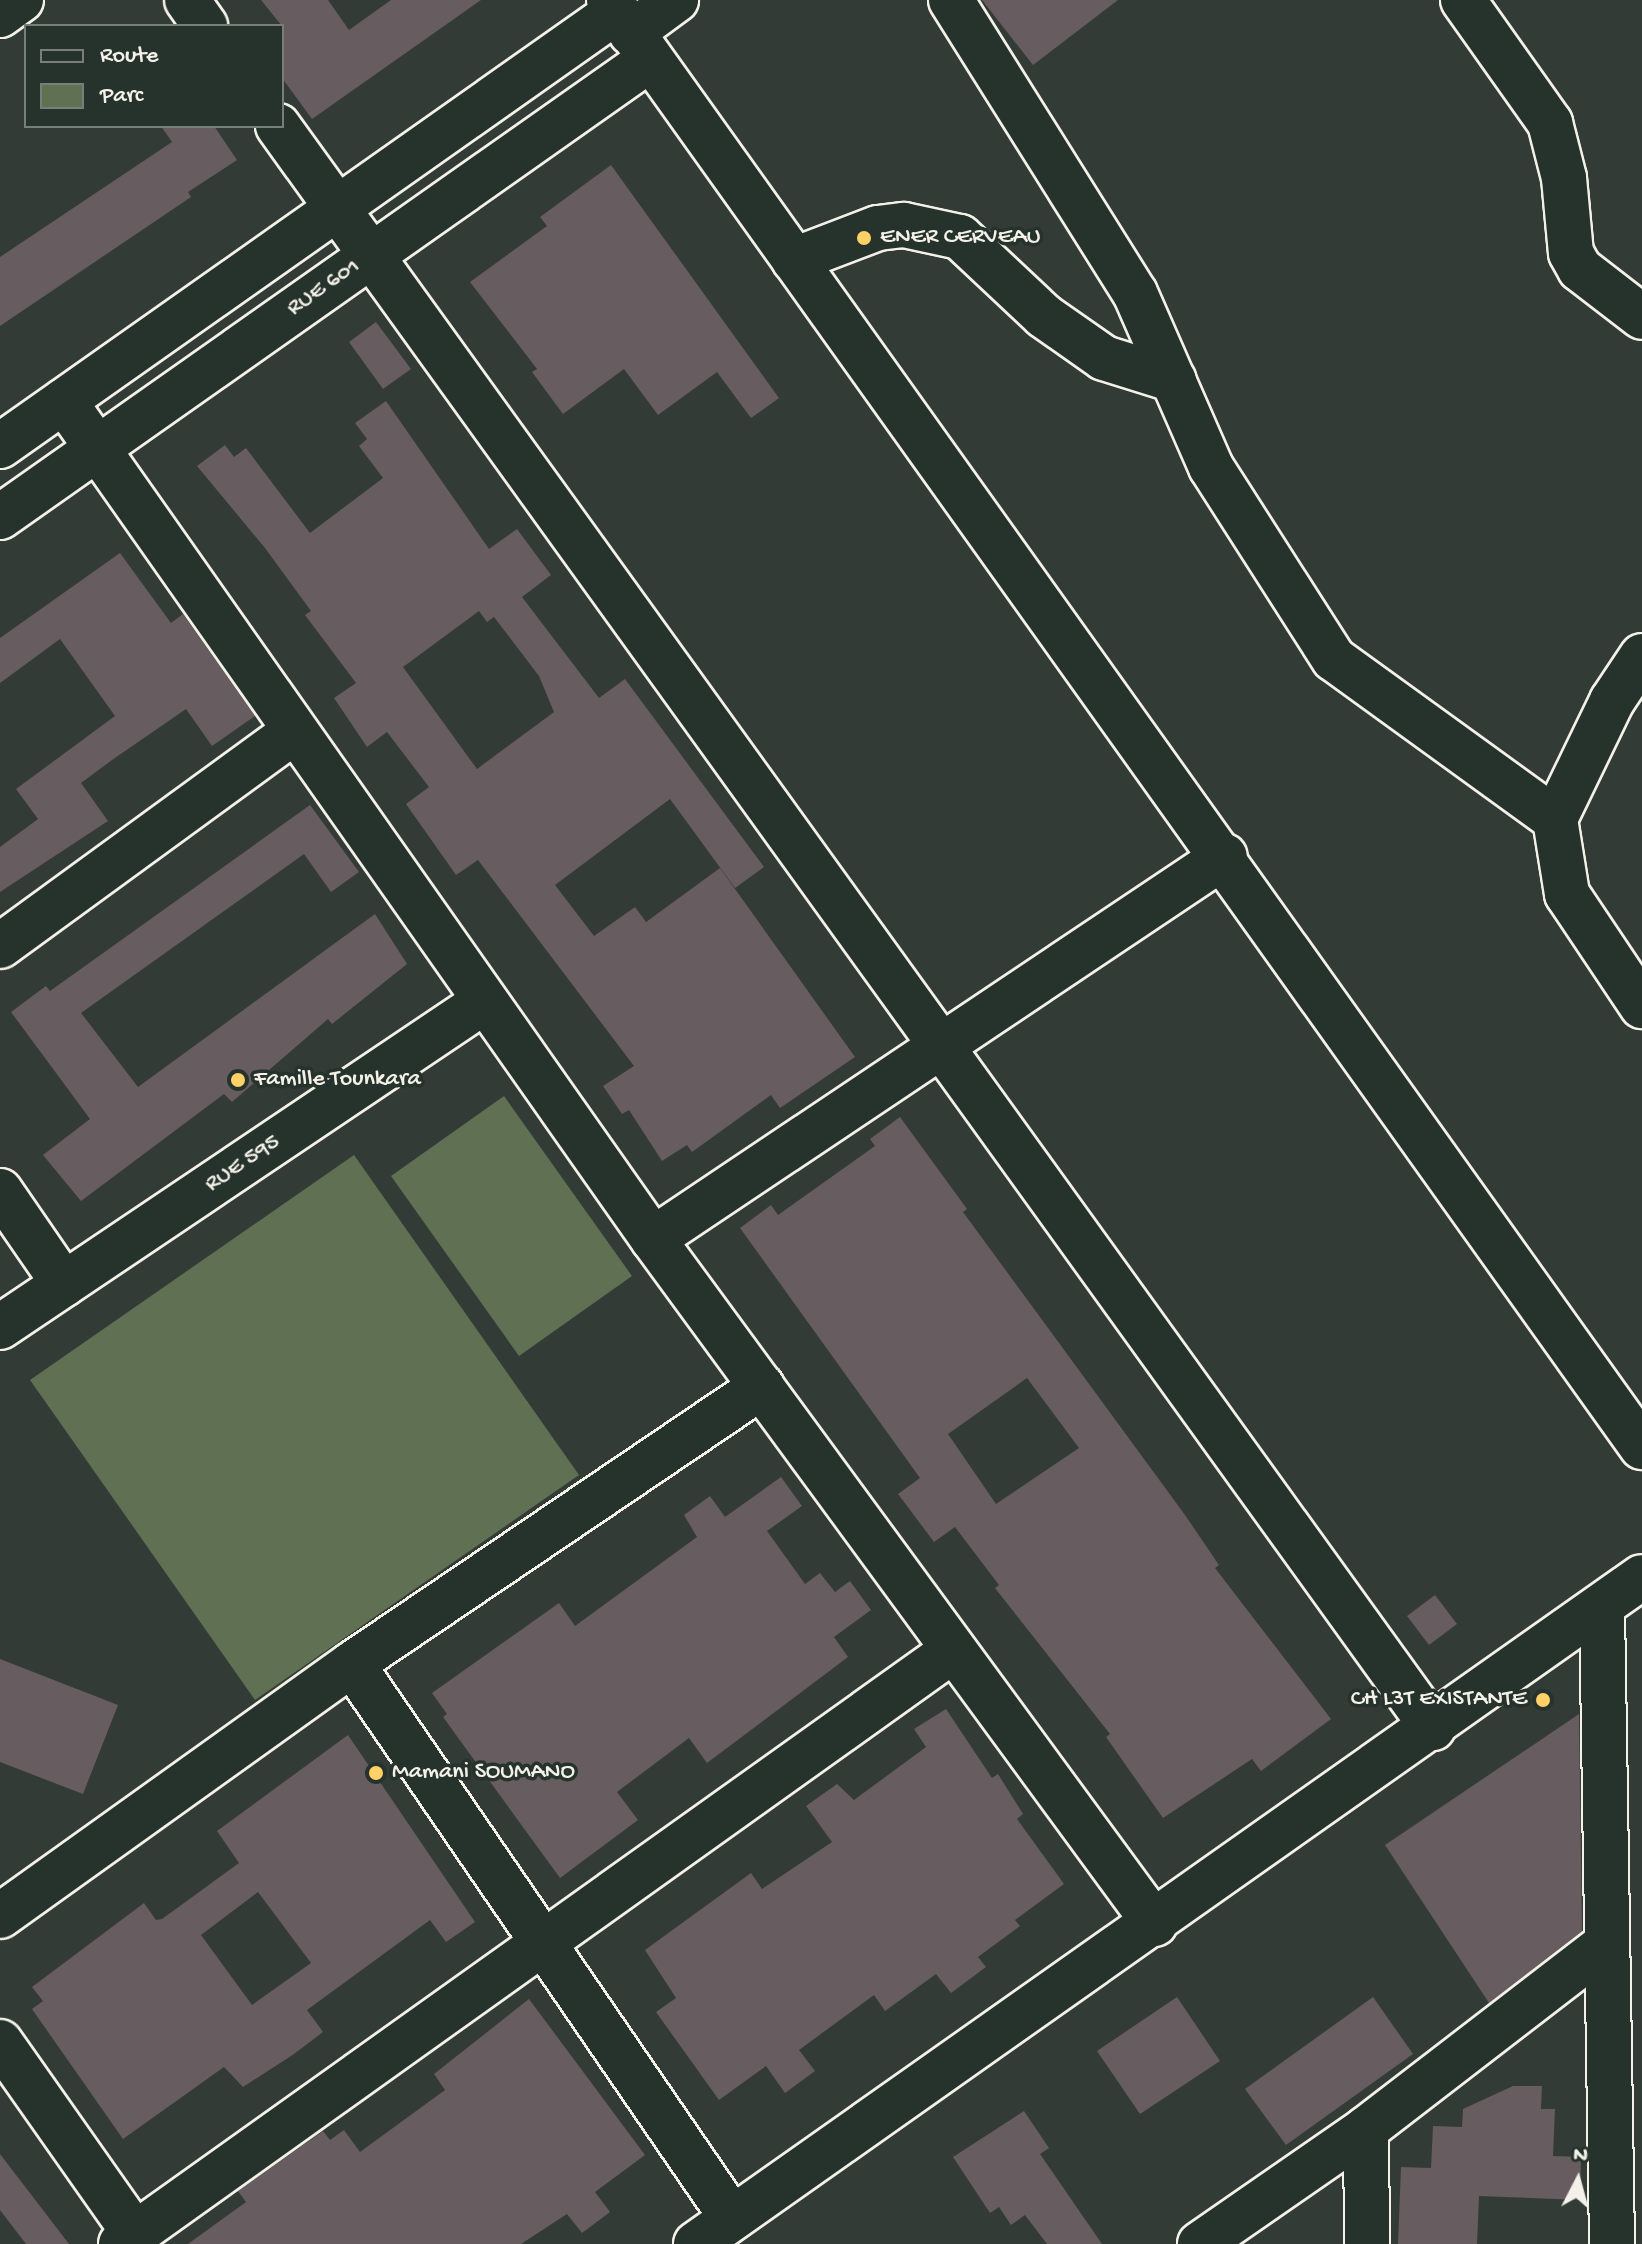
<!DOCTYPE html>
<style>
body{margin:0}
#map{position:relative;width:1642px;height:2244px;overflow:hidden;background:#333b37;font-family:"Gochi Hand",sans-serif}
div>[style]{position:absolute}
.green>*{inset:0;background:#5f7053}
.building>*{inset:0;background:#675c5f}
.roads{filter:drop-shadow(2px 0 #f4f1e8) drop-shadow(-2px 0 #f4f1e8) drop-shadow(0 2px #f4f1e8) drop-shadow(0 -2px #f4f1e8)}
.minor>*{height:44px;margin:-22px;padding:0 22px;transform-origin:22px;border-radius:22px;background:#26332d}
.dots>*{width:22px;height:22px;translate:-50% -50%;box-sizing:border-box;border:4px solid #26332d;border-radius:50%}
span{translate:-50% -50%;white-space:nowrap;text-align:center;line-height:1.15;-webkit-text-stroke:7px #26332d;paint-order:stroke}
.poi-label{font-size:24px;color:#f4f1e8}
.left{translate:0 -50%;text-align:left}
.right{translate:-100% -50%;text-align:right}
.street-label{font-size:24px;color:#f4f1e8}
.legend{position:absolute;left:24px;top:24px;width:260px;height:104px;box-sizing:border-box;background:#26332d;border:2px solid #787f78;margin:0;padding:10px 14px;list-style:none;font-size:24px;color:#f4f1e8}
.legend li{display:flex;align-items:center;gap:16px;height:40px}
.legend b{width:40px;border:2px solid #787f78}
.north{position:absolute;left:1538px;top:2140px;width:80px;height:80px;-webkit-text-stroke:6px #26332d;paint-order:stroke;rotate:6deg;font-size:22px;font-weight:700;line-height:32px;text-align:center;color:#f4f1e8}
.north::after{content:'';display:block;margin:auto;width:28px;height:36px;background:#f4f1e8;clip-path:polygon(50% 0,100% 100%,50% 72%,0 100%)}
</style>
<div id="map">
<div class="green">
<i style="clip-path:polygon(504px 1096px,632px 1276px,519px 1356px,391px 1176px)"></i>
<i style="clip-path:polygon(354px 1155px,579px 1475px,255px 1700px,30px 1380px)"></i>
</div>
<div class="building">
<i style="clip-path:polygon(261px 0,328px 0,349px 30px,391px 0,481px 0,312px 119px,282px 78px,282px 26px)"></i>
<i style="clip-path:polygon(982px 0,1118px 0,1033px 65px)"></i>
<i style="clip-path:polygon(161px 126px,214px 126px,237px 160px,188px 192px,191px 197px,0 326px,0 257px,172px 142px)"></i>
<i style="clip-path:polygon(611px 165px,779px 398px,751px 418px,717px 372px,658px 415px,624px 369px,563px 414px,532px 372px,537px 369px,470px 282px,547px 226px,540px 217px)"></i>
<i style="clip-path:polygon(376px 322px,411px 369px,383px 389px,349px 342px)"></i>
<i style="clip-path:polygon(evenodd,386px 401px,489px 549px,517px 529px,551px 575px,522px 597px,599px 698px,625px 679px,764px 867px,735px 888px,670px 799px,555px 885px,594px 936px,635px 907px,646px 922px,720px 868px,855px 1057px,780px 1108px,771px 1095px,692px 1152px,687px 1145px,662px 1161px,629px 1110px,622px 1114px,603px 1086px,634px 1066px,478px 860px,456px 875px,406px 804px,429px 787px,387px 732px,367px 747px,334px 698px,356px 683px,305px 615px,311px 611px,265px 548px,197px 466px,225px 445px,234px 457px,246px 448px,310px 533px,383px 478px,359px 446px,367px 439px,355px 423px,386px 401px,479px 611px,487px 622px,494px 617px,539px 676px,554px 712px,477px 769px,403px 667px,479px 611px)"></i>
<i style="clip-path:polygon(120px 553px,171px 623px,183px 614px,255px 716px,212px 746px,186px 709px,112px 760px,81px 783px,108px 821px,0 892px,0 847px,38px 819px,16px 789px,115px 716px,60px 639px,0 683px,0 638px)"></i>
<i style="clip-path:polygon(310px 805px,359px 872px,331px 892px,304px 854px,81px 1013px,138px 1087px,375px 914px,407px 964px,332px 1024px,328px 1019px,232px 1102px,224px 1094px,81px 1201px,43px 1155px,90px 1119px,11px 1012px,46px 986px,50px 991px)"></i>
<i style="clip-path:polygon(evenodd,900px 1117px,967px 1209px,963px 1212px,1185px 1515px,1219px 1565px,1215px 1568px,1331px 1719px,1261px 1771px,1252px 1759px,1163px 1818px,1106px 1737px,1110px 1734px,995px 1588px,999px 1585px,955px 1527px,934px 1542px,898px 1494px,920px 1478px,740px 1228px,771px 1205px,778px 1215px,875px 1146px,870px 1139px,900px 1117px,1027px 1378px,1079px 1448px,996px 1504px,948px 1434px,1027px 1378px)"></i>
<i style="clip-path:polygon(781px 1477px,802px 1506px,767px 1531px,805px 1584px,820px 1573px,835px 1592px,850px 1581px,871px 1610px,834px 1637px,848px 1657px,707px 1763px,689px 1738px,617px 1792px,638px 1820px,560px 1878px,443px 1717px,447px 1714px,432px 1693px,559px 1603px,575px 1626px,697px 1537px,684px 1515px,710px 1496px,725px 1517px)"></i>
<i style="clip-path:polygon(1435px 1595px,1457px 1624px,1429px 1645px,1407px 1616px)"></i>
<i style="clip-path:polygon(0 1659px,118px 1705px,83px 1794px,0 1762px)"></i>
<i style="clip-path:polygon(946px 1709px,992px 1778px,998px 1774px,1023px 1814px,1017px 1819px,1064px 1884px,1015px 1920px,1020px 1926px,978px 1957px,986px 1967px,951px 1993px,936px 1974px,885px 2011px,874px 1995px,799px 2050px,815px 2071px,785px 2093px,766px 2066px,719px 2100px,656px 2012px,676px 1998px,645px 1950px,751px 1873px,762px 1889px,832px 1842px,806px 1806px,837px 1784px,854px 1800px,926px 1747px,914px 1729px)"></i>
<i style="clip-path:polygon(1579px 1714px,1582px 1931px,1489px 2003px,1385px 1845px)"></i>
<i style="clip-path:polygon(evenodd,348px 1735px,475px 1922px,446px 1942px,430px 1920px,307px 2010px,323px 2032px,294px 2054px,243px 2087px,224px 2067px,123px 2139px,32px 2009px,43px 2001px,32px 1987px,144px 1903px,156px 1920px,162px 1919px,239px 1863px,217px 1831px,348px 1735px,258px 1892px,311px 1963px,252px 2005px,201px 1935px,258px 1892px)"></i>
<i style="clip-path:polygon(1177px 1997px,1220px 2061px,1140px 2114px,1097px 2051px)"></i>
<i style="clip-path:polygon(1373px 1997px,1413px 2054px,1286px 2145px,1245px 2089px)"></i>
<i style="clip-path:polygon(529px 1999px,645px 2155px,595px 2192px,610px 2212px,582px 2233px,567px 2214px,521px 2244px,188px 2244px,246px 2202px,238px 2191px,323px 2131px,330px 2140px,344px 2130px,360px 2152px,445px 2090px,434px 2074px)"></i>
<i style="clip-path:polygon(1513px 2086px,1542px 2086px,1541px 2109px,1555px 2109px,1553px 2156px,1581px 2157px,1580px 2200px,1479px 2196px,1477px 2244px,1398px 2244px,1401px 2167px,1431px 2168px,1433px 2126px,1462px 2127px,1463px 2109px)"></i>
<i style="clip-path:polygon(1024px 2111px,1049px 2148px,1040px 2154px,1102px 2244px,1047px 2244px,1025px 2215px,1011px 2225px,999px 2207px,990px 2213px,953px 2157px)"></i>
<i style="clip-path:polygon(0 2154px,69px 2244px,26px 2244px,0 2210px)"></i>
</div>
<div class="roads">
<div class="minor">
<i style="left:187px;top:0;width:32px;rotate:55deg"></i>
<i style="left:609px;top:0;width:1778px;rotate:54.48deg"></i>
<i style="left:951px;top:0;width:346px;rotate:57.9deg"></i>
<i style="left:1135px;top:293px;width:190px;rotate:66.4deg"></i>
<i style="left:1211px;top:467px;width:228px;rotate:57.4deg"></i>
<i style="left:1334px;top:659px;width:273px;rotate:35.9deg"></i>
<i style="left:1463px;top:0;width:151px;rotate:54.7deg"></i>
<i style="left:1550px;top:123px;width:57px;rotate:75.7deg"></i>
<i style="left:1564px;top:178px;width:75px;rotate:84.7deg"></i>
<i style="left:1571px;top:253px;width:18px;rotate:61deg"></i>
<i style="left:1580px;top:269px;width:78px;rotate:37.7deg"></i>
<i style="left:0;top:15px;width:26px;rotate:-36deg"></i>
<i style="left:631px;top:33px;width:56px;rotate:-36.3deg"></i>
<i style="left:278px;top:126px;width:1975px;rotate:54.21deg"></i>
<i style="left:794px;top:260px;width:90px;rotate:-20.9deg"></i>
<i style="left:878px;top:228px;width:26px;rotate:-7deg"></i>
<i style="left:904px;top:225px;width:57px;rotate:12.1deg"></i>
<i style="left:960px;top:237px;width:115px;rotate:43.2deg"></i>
<i style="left:1044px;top:316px;width:73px;rotate:35deg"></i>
<i style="left:1104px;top:358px;width:73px;rotate:17.4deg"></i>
<i style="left:64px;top:401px;width:1024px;rotate:54.9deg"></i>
<i style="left:653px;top:1239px;width:849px;rotate:53.76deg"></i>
<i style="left:0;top:446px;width:755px;rotate:-35.18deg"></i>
<i style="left:0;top:517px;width:794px;rotate:-35.15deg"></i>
<i style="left:1642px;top:656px;width:54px;rotate:123.7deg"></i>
<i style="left:1612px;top:701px;width:131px;rotate:115.8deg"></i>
<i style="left:1555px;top:819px;width:76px;rotate:80.9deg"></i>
<i style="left:1567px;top:894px;width:135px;rotate:56.2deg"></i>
<i style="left:0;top:946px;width:365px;rotate:-36.1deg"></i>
<i style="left:0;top:1191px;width:113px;rotate:55.5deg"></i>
<i style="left:653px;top:1239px;width:688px;rotate:-33.81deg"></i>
<i style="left:0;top:1327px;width:584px;rotate:-33.91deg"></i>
<i style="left:1602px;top:1607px;width:637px;rotate:89.1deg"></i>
<i style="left:352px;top:1664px;width:672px;rotate:55.55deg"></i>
<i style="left:0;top:1916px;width:433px;rotate:-35.6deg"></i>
<i style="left:352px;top:1664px;width:495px;rotate:-34.1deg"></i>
<i style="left:0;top:2042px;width:235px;rotate:54.9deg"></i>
<i style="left:1366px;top:2129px;width:115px;rotate:89.5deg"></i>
<i style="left:121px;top:2244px;width:1021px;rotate:-35.51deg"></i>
<i style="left:696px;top:2244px;width:1157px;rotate:-35.19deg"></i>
<i style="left:1200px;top:2244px;width:202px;rotate:-34.7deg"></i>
<i style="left:1366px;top:2129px;width:300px;rotate:-37.6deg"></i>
</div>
</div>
<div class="dots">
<i style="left:864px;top:238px;background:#ffd166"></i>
<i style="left:238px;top:1080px;background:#ffd166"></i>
<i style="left:1543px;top:1700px;background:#ffd166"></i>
<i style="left:376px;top:1773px;background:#ffd166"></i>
</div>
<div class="poi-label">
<span class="left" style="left:880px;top:238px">ENER CERVEAU</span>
<span class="left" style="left:254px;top:1080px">Famille Tounkara</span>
<span class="right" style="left:1527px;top:1700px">CH L3T EXISTANTE</span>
<span class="left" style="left:392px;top:1773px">Mamani SOUMANO</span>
</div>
<div class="street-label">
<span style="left:324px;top:288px;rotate:-35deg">RUE 601</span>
<span style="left:243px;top:1164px;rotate:-34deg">RUE 595</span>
</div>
<ul class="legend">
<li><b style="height:10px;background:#26332d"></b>Route</li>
<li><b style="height:22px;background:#5f7053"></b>Parc</li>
</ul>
<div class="north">N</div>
</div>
